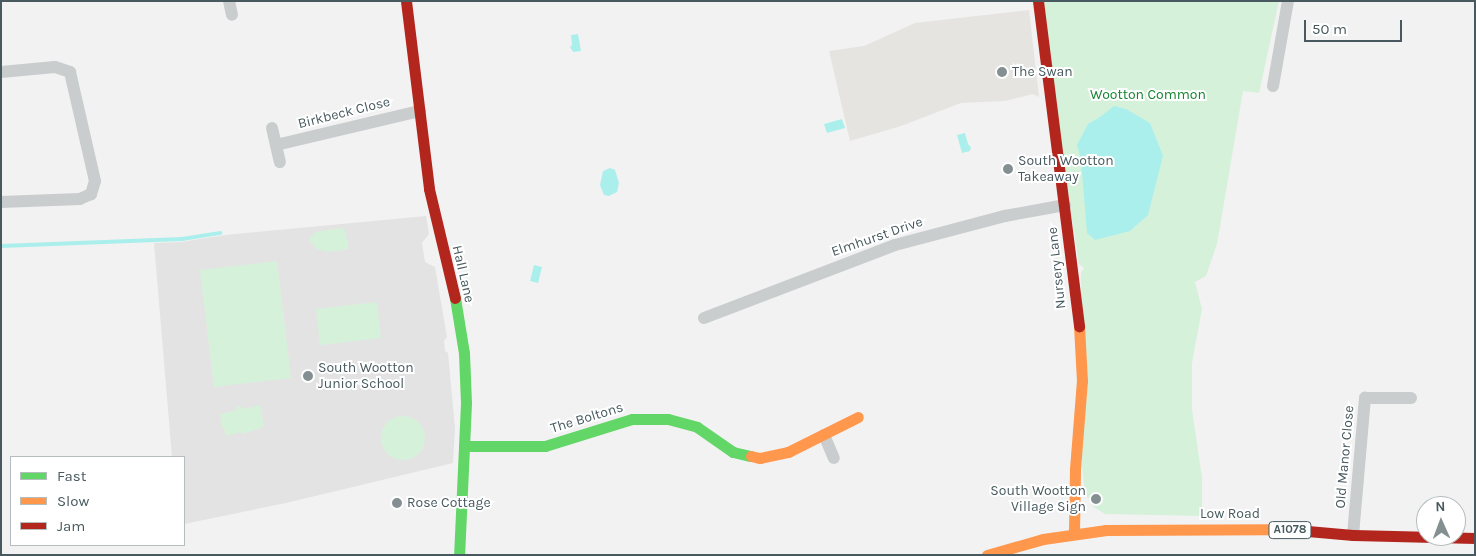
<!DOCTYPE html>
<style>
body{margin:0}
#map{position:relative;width:1476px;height:556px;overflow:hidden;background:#f2f2f2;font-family:Karla,sans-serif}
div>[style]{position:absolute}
.commercial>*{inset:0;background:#e6e4e1}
.education>*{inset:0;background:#e4e3e4}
.green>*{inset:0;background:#d6f1da}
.round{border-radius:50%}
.water>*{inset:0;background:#abefec}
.stream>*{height:4px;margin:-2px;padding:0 2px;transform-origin:2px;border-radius:2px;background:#abefec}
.street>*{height:12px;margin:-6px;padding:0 6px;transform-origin:6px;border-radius:6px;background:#c9cdce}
.fast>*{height:11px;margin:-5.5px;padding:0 5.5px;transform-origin:5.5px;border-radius:5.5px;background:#63d668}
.slow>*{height:11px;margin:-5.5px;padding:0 5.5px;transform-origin:5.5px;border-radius:5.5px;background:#ff974d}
.jam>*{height:11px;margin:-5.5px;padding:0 5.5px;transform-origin:5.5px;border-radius:5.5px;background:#b3261e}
.dots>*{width:14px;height:14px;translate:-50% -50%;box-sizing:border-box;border:2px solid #fff;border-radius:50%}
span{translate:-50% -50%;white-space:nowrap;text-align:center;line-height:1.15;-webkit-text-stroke:4px #fff;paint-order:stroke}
.shield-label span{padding:1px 4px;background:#fff;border:1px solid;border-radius:4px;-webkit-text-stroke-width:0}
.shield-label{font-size:12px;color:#485a5f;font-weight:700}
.poi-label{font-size:14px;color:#485a5f}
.left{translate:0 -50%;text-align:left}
.right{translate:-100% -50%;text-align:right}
.park-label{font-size:14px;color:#168331}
.street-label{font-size:14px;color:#485a5f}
.frame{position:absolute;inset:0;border:2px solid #485a5f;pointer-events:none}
.legend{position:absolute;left:10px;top:456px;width:175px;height:90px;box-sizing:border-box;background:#fff;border:1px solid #b6bdbf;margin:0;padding:6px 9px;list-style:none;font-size:15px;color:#485a5f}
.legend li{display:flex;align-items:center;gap:10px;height:25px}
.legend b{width:25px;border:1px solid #b6bdbf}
.north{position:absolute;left:1416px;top:496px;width:50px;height:50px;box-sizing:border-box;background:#fff;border:1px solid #b6bdbf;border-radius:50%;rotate:358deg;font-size:14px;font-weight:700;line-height:20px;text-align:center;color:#485a5f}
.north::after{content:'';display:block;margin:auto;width:18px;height:22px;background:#848f92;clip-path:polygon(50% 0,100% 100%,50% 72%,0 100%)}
.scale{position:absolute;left:1304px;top:20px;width:98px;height:22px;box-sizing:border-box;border:2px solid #485a5f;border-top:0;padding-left:6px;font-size:15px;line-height:18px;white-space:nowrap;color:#485a5f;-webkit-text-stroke:4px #fff;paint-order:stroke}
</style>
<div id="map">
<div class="commercial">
<i style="clip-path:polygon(1029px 10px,1039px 97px,1033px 94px,1005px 101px,961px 103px,901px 126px,850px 141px,829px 51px,864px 46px,915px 23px)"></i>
</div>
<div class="education">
<i style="clip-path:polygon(426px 216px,429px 234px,422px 243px,425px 262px,435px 267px,447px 337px,444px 341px,445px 351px,448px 353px,455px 428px,453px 463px,286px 503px,184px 524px,184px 457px,172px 457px,154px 243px,181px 242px,225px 235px)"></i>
</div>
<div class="green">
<i style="clip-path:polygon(1038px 1px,1279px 1px,1259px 93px,1243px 91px,1217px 244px,1206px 276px,1195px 282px,1202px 309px,1192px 363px,1192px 409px,1202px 478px,1202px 516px,1105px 514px,1092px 506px,1085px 493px,1082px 466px,1081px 273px,1084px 268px,1079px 264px)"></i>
<i style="clip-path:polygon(342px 228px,345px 230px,349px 249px,328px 252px,317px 249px,309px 240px,315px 232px)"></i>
<i style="clip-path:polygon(277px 261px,291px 378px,214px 387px,200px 270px)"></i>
<i style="clip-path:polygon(377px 302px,381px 338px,320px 345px,316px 309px)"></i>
<i style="clip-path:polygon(260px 405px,264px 427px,242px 434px,241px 432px,226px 436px,224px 428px,222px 428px,220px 414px,237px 410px,236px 407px,241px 406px,242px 409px)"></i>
<i class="round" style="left:381px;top:416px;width:44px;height:44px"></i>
</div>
<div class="water">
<i style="clip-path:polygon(578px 34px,581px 51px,573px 52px,570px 47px,572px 45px,571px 35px)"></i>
<i style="clip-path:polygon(1114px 106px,1126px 109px,1150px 123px,1163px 156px,1148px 215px,1130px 231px,1095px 240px,1087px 233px,1081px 160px,1077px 145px,1088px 124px,1100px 117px)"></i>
<i style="clip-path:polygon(842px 119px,845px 128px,827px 133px,824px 124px)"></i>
<i style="clip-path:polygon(965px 133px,968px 144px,971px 147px,970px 151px,962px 153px,957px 135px)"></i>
<i style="clip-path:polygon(610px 168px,615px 170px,619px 183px,617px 192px,609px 196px,604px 195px,600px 185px,603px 171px)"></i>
<i style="clip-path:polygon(534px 265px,542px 267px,538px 283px,530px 281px)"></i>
</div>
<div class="stream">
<i style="left:1px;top:246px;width:181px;rotate:-2.2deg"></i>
<i style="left:182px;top:239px;width:39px;rotate:-9deg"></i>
</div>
<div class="street">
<i style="left:229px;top:1px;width:14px;rotate:78deg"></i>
<i style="left:1px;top:72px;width:54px;rotate:-5.3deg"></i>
<i style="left:55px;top:67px;width:16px;rotate:18deg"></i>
<i style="left:70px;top:72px;width:112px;rotate:77.1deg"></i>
<i style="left:95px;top:181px;width:14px;rotate:107deg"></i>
<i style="left:91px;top:194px;width:12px;rotate:156deg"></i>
<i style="left:80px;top:199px;width:79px;rotate:177.8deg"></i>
<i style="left:1273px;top:86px;width:86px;rotate:-80deg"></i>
<i style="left:272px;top:128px;width:35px;rotate:77deg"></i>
<i style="left:276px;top:145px;width:148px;rotate:-13.3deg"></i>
<i style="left:704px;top:318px;width:204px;rotate:-20.9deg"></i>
<i style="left:895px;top:245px;width:114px;rotate:-14.8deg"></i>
<i style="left:1005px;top:216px;width:61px;rotate:-10.4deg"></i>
<i style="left:824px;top:435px;width:25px;rotate:67deg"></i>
<i style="left:1353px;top:535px;width:138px;rotate:-85deg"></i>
<i style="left:1365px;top:398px;width:46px"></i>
</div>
<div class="fast">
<i style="left:455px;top:298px;width:56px;rotate:80.7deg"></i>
<i style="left:464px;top:353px;width:50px;rotate:87.7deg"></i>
<i style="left:466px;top:403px;width:152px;rotate:92.6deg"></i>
<i style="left:464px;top:446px;width:81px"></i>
<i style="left:545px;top:446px;width:91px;rotate:-17.2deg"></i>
<i style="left:632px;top:419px;width:36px"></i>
<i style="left:668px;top:419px;width:30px;rotate:15deg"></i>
<i style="left:697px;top:427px;width:44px;rotate:34.8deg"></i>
<i style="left:733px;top:452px;width:18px;rotate:13deg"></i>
</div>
<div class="slow">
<i style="left:751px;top:456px;width:9px;rotate:13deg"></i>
<i style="left:760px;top:458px;width:29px;rotate:-12deg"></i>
<i style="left:788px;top:452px;width:78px;rotate:-26.6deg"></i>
<i style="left:1074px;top:533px;width:64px;rotate:-89.1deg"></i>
<i style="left:1075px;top:469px;width:88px;rotate:-85.5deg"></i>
<i style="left:1082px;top:381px;width:55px;rotate:-93.1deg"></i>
<i style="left:987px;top:555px;width:58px;rotate:-15.9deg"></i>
<i style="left:1043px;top:539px;width:64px;rotate:-8.1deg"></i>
<i style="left:1106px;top:530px;width:179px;rotate:-0.3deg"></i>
</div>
<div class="jam">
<i style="left:406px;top:1px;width:189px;rotate:83deg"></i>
<i style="left:429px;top:189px;width:112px;rotate:76.6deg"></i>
<i style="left:1038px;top:1px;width:328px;rotate:82.8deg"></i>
<i style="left:1285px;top:529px;width:68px;rotate:5deg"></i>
<i style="left:1353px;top:535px;width:122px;rotate:1.4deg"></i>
</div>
<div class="dots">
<i style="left:1002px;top:72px;background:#848f92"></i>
<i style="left:1008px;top:169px;background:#848f92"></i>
<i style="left:308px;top:376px;background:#848f92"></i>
<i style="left:1096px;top:499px;background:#848f92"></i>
<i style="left:397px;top:503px;background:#848f92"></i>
</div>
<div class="shield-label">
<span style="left:1290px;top:530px">A1078</span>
</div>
<div class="poi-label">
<span class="left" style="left:1012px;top:72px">The Swan</span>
<span class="left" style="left:1018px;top:169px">South Wootton<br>Takeaway</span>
<span class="left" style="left:318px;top:376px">South Wootton<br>Junior School</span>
<span class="right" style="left:1086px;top:499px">South Wootton<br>Village Sign</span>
<span class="left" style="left:407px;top:503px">Rose Cottage</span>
</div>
<div class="park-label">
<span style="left:1148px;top:95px">Wootton Common</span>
</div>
<div class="street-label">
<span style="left:344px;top:113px;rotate:-14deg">Birkbeck Close</span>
<span style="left:877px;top:237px;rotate:-19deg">Elmhurst Drive</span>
<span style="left:1057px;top:268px;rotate:-96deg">Nursery Lane</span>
<span style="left:463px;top:274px;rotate:77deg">Hall Lane</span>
<span style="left:587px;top:418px;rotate:-17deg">The Boltons</span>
<span style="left:1345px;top:457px;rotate:-85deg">Old Manor Close</span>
<span style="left:1230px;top:514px">Low Road</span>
</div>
<div class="frame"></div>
<ul class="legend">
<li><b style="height:6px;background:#63d668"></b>Fast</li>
<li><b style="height:6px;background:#ff974d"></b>Slow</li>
<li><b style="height:6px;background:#b3261e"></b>Jam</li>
</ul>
<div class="north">N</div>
<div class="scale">50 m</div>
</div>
